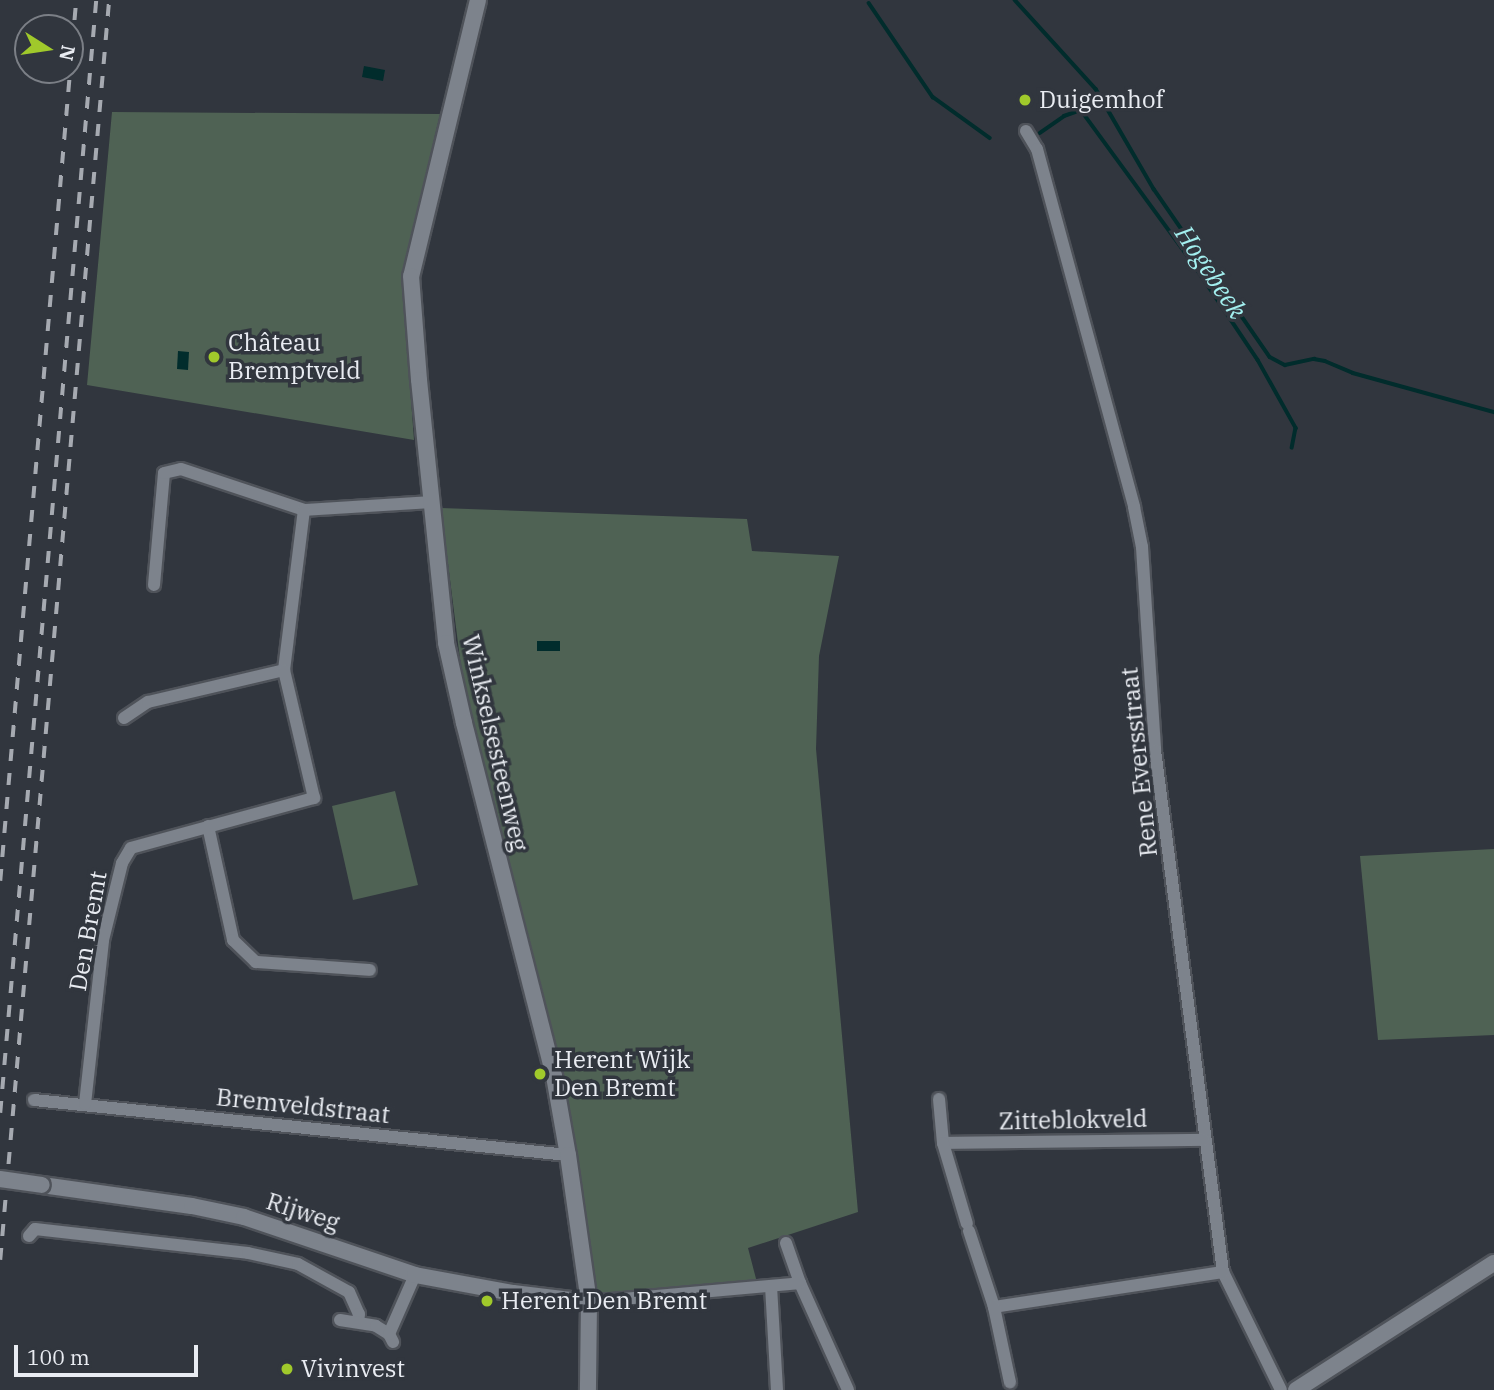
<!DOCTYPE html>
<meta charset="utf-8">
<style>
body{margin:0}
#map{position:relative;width:1494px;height:1390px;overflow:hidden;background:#31363e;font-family:"IBM Plex Serif",serif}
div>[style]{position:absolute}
.green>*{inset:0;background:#4f6254}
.water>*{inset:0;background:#012c2c}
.stream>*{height:3.5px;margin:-1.75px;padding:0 1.75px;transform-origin:1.75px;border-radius:1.75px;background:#012c2c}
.roads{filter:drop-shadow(2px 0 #4f535a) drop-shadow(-2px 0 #4f535a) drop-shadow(0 2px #4f535a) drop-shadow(0 -2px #4f535a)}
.minor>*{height:12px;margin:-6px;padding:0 6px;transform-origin:6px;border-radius:6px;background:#7d838c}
.tertiary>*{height:16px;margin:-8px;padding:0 8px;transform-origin:8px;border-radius:8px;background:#7d838c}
.rail>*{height:3.5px;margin-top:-1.75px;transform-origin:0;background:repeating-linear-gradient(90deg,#a6aab1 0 12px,transparent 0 24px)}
.bridges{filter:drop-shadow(2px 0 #4f535a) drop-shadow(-2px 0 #4f535a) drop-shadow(0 2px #4f535a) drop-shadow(0 -2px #4f535a)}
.tertiary-bridge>*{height:16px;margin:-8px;padding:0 8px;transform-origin:8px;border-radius:8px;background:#7d838c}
.dots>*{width:19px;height:19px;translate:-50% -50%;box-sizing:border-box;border:4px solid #31363e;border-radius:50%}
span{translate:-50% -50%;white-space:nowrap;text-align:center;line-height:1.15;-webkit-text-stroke:7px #31363e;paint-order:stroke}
.poi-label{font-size:24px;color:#e9ecf2}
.left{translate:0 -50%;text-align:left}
.street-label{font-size:24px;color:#e9ecf2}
.water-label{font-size:26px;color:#a3efef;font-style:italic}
.north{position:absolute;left:14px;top:14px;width:70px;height:70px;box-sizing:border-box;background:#31363e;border:2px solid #7b7f86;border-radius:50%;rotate:102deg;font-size:19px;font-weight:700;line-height:28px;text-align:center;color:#e9ecf2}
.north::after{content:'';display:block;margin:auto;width:24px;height:32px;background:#a0c92b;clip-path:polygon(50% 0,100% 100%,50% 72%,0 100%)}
.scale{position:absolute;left:14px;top:1345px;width:184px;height:32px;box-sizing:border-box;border:4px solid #e9ecf2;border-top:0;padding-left:9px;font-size:21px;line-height:24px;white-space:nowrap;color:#e9ecf2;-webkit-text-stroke:5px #31363e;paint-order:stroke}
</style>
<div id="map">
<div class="green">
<i style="clip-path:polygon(112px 112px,440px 114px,402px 276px,414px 440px,87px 385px)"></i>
<i style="clip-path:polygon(441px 508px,747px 519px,752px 551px,839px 556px,819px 656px,816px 749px,858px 1212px,748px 1248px,760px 1294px,756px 1283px,597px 1297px,569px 1108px,462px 675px)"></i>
<i style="clip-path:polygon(395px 791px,418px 885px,353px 900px,332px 806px)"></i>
<i style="clip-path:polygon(1494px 849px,1494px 1035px,1378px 1040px,1360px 856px)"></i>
</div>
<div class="water">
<i style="clip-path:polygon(364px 66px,385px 70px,383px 81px,362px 77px)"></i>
<i style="clip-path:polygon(178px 351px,189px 352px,188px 370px,177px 369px)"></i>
<i style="clip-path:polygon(537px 641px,560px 641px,560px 651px,537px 651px)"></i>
</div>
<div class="stream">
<i style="left:1015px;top:0;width:120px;rotate:47.7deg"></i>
<i style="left:1096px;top:89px;width:116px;rotate:59.9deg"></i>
<i style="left:1154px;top:189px;width:204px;rotate:55.4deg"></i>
<i style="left:1270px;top:357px;width:17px;rotate:28deg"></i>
<i style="left:1285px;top:365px;width:30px;rotate:-12deg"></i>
<i style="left:1314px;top:359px;width:11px;rotate:10deg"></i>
<i style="left:1325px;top:361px;width:30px;rotate:23deg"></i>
<i style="left:1353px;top:373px;width:146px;rotate:15.5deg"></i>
<i style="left:869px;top:3px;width:114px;rotate:55.8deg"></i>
<i style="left:933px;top:97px;width:70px;rotate:35.7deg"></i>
<i style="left:1040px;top:133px;width:29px;rotate:-35deg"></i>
<i style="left:1064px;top:116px;width:18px;rotate:-19deg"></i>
<i style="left:1081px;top:110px;width:193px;rotate:53.8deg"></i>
<i style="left:1195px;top:266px;width:113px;rotate:56.2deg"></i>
<i style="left:1258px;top:360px;width:78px;rotate:60.8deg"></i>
<i style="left:1296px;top:428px;width:20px;rotate:101deg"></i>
</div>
<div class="roads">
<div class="minor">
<i style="left:1026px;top:131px;width:21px;rotate:59deg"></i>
<i style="left:1037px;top:149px;width:371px;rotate:74.8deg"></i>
<i style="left:1134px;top:507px;width:41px;rotate:78.7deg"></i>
<i style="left:1142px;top:547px;width:203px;rotate:86.3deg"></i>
<i style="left:1155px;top:750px;width:526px;rotate:82.58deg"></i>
<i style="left:1223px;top:1272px;width:131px;rotate:63.8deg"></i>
<i style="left:154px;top:585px;width:112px;rotate:-84.9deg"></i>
<i style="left:164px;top:473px;width:17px;rotate:-13deg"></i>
<i style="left:181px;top:469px;width:130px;rotate:18.4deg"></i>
<i style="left:304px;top:510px;width:126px;rotate:-3.6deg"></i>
<i style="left:124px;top:718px;width:29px;rotate:-34deg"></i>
<i style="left:148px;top:702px;width:140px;rotate:-13.2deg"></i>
<i style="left:284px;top:670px;width:161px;rotate:-82.9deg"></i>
<i style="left:208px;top:826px;width:117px;rotate:77.6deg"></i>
<i style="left:233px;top:940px;width:32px;rotate:44deg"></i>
<i style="left:256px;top:962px;width:114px;rotate:4deg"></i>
<i style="left:939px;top:1099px;width:44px;rotate:84.8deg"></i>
<i style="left:943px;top:1143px;width:261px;rotate:-0.7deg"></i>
<i style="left:34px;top:1100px;width:537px;rotate:5.88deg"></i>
<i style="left:85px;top:1104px;width:165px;rotate:-83.7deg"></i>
<i style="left:103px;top:940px;width:79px;rotate:-76.1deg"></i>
<i style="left:122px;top:863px;width:17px;rotate:-59deg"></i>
<i style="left:131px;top:848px;width:190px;rotate:-15.3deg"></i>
<i style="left:314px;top:798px;width:131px;rotate:-103.2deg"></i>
<i style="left:943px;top:1143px;width:84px;rotate:73.5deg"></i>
<i style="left:969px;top:1231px;width:80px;rotate:71.8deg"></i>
<i style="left:994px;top:1307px;width:232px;rotate:-8.7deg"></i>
<i style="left:29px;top:1236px;width:9px;rotate:-49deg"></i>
<i style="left:35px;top:1229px;width:214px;rotate:6.4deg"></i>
<i style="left:248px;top:1253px;width:51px;rotate:12.4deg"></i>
<i style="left:298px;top:1264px;width:58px;rotate:28.8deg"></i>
<i style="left:349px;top:1292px;width:24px;rotate:66deg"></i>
<i style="left:359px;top:1314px;width:8px;rotate:97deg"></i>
<i style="left:786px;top:1243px;width:42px;rotate:70.7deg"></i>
<i style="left:800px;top:1283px;width:117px;rotate:65.8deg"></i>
<i style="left:771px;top:1286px;width:104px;rotate:86.7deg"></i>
<i style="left:589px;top:1302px;width:212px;rotate:-5.1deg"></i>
<i style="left:994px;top:1307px;width:77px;rotate:78deg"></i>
<i style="left:340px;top:1320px;width:36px;rotate:9deg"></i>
<i style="left:376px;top:1326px;width:15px;rotate:32deg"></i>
<i style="left:389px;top:1334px;width:9px;rotate:63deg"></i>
<i style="left:389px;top:1334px;width:64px;rotate:-66.2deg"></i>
</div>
<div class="tertiary">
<i style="left:478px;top:0;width:284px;rotate:103.6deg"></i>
<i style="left:411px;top:276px;width:104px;rotate:85.6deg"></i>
<i style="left:419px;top:380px;width:264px;rotate:84.1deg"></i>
<i style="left:446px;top:643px;width:82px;rotate:77.3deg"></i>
<i style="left:464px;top:723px;width:364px;rotate:75.7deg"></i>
<i style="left:554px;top:1076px;width:80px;rotate:80deg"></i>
<i style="left:568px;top:1155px;width:148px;rotate:81.9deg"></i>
<i style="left:589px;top:1302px;width:88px;rotate:90.7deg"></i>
<i style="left:42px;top:1185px;width:151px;rotate:8deg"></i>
<i style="left:192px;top:1206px;width:53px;rotate:11.9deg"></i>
<i style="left:244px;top:1217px;width:181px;rotate:18.7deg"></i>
<i style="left:415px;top:1275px;width:100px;rotate:10.4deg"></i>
<i style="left:513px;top:1293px;width:77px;rotate:6.8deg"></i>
<i style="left:1296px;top:1390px;width:235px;rotate:-32.7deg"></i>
</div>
</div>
<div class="rail">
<i style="left:0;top:881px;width:884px;rotate:-85.07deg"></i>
<i style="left:0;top:1113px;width:1117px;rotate:-85.07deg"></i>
<i style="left:0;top:1260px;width:1265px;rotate:-85.06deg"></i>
</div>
<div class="bridges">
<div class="tertiary-bridge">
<i style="left:0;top:1179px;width:42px;rotate:8.1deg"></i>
</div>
</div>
<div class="dots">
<i style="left:1025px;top:100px;background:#a0c92b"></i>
<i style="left:214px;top:357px;background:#a0c92b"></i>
<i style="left:540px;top:1074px;background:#a0c92b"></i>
<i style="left:487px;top:1301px;background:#a0c92b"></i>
<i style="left:287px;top:1369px;background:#a0c92b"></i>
</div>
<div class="poi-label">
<span class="left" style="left:1039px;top:100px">Duigemhof</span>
<span class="left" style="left:228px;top:357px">Château<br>Bremptveld</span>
<span class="left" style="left:554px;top:1074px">Herent Wijk<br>Den Bremt</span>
<span class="left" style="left:501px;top:1301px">Herent Den Bremt</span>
<span class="left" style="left:301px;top:1369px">Vivinvest</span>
</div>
<div class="street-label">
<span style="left:495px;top:743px;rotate:77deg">Winkselsesteenweg</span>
<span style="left:1139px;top:762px;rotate:-96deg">Rene Eversstraat</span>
<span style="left:88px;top:931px;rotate:-80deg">Den Bremt</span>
<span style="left:303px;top:1106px;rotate:6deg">Bremveldstraat</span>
<span style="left:1073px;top:1120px;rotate:-1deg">Zitteblokveld</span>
<span style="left:303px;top:1212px;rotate:18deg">Rijweg</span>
</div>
<div class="water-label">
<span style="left:1211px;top:272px;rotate:56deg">Hogebeek</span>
</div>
<div class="north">N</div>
<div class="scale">100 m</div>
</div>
